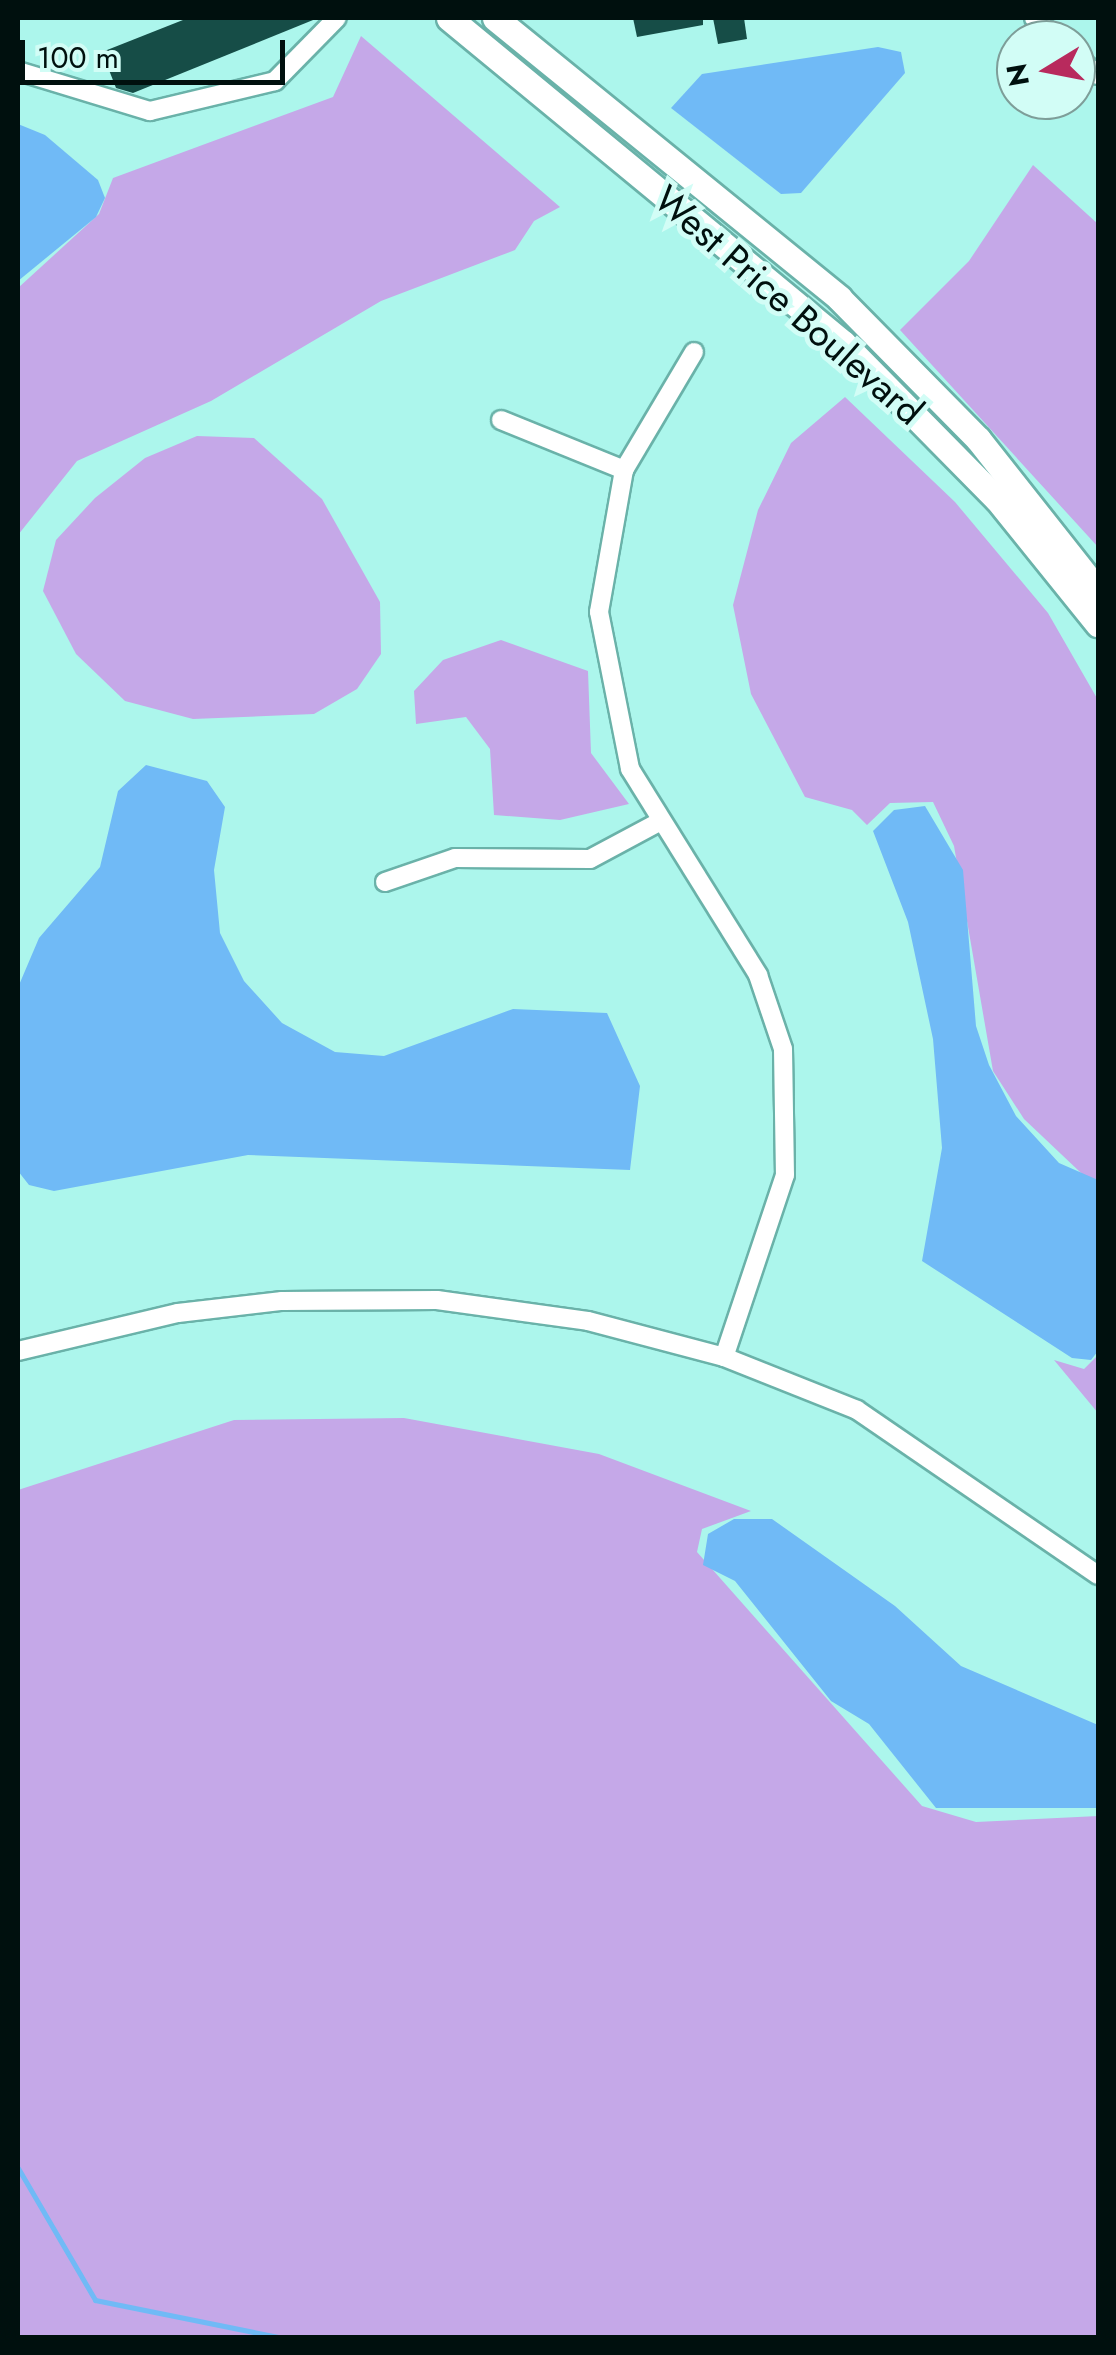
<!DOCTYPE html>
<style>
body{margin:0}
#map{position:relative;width:1116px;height:2355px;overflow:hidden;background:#acf6ec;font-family:Jost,sans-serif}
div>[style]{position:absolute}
.green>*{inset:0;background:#c5a8e8}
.water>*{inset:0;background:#70baf6}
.stream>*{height:5px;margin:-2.5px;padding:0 2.5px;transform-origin:2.5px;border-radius:2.5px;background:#70baf6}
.building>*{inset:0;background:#164d47}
.roads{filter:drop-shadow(2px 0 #6ab2a9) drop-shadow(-2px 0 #6ab2a9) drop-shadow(0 2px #6ab2a9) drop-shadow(0 -2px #6ab2a9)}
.street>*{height:18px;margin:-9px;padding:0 9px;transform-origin:9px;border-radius:9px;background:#fff}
.secondary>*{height:25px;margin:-12.5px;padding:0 12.5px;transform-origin:12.5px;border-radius:12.5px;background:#fff}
span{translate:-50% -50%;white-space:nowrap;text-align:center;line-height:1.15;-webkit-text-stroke:10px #d2fdf6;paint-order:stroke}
.street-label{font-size:38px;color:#00100e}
.frame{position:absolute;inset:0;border:20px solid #00100e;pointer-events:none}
.north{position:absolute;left:996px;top:20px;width:100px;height:100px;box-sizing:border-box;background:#d2fdf6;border:2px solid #7e9e99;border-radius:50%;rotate:260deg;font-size:28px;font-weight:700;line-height:40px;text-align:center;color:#00100e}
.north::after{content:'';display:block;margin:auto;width:35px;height:45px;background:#b82a5d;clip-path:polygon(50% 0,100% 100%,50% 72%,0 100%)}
.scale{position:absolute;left:20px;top:40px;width:265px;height:45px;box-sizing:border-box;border:5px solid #00100e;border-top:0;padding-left:12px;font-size:30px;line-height:35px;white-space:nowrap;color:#00100e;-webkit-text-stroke:8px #d2fdf6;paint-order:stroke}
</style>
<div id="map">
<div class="green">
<i style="clip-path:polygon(361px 36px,560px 207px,534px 221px,515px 250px,381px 301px,211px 401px,77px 461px,18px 535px,18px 288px,99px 214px,113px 178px,333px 97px)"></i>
<i style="clip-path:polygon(1033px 165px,1098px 224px,1098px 547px,900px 330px,969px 261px)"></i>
<i style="clip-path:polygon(845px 397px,955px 502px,1048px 613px,1098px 700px,1098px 1189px,1024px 1119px,993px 1071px,954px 846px,933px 802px,890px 803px,867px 825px,852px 810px,805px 797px,751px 694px,733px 605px,758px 510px,791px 443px)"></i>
<i style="clip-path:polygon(197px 436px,254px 438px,322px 499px,380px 602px,381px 654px,357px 689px,314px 714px,193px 719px,125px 701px,76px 654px,43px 591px,56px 540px,95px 498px,145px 458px)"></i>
<i style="clip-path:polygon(501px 640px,588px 671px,591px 753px,629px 804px,560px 820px,494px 815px,490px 749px,466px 717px,416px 724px,414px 691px,443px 660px)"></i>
<i style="clip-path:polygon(1098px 1355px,1098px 1413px,1054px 1360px,1084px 1369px)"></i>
<i style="clip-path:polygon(404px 1418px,599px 1454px,751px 1511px,702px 1529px,697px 1552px,922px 1806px,976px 1822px,1098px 1816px,1098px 2337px,18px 2337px,18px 1490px,234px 1420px)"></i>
</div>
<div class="water">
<i style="clip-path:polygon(878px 47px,901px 52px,905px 73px,801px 193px,781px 194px,671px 108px,702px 74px)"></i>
<i style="clip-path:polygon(18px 124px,45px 135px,98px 180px,105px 198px,96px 217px,18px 281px)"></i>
<i style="clip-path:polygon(146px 765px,207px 781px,225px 807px,214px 870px,220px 933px,244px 981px,282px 1023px,335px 1052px,384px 1056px,513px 1009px,607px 1013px,640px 1086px,630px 1170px,248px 1155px,54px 1191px,29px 1185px,18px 1171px,19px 985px,39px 938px,100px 867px,118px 791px)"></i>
<i style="clip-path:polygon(925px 806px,963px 870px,976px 1026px,989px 1065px,1016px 1116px,1059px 1163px,1098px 1180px,1098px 1351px,1091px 1360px,1072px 1358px,922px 1261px,942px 1148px,933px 1039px,908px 922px,873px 831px,894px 810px)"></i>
<i style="clip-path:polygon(734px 1519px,772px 1519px,895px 1606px,961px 1666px,1098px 1725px,1098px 1808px,936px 1808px,869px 1724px,831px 1701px,735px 1581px,703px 1565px,708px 1534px)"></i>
</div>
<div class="stream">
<i style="left:18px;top:2168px;width:153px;rotate:59.7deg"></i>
<i style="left:95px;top:2300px;width:193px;rotate:11.4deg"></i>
</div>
<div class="building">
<i style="clip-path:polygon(188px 18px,318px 18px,133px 93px,116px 88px,102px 52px)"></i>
<i style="clip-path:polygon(633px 18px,703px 18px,703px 25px,637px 37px)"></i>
<i style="clip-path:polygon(713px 18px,744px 18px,747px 39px,718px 44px)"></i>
</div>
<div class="roads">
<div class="street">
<i style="left:1034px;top:18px;width:33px;rotate:43deg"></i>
<i style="left:1076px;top:56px;width:29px;rotate:41deg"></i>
<i style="left:18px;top:71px;width:138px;rotate:16.9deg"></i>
<i style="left:150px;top:111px;width:129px;rotate:-13.5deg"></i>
<i style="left:275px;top:81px;width:88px;rotate:-45.5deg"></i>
<i style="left:694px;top:352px;width:137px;rotate:120.7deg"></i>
<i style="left:624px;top:470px;width:144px;rotate:100deg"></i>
<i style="left:599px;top:612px;width:160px;rotate:78.8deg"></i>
<i style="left:630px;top:769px;width:243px;rotate:58.1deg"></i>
<i style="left:758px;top:975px;width:78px;rotate:71.3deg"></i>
<i style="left:783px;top:1049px;width:126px;rotate:89.1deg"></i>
<i style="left:785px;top:1175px;width:192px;rotate:108.5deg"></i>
<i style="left:501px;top:420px;width:133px;rotate:22.1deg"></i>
<i style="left:385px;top:882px;width:74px;rotate:-18.9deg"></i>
<i style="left:455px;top:858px;width:135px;rotate:0.4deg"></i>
<i style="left:590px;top:859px;width:76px;rotate:-28.2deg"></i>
<i style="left:18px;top:1351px;width:164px;rotate:-13.4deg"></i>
<i style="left:178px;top:1313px;width:105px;rotate:-6.6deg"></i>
<i style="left:282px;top:1301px;width:155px;rotate:-0.4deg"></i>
<i style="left:437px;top:1300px;width:152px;rotate:7.9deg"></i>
<i style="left:588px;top:1321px;width:141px;rotate:14.8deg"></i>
<i style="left:724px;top:1357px;width:143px;rotate:21.7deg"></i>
<i style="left:857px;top:1410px;width:292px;rotate:34.4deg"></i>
</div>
<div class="secondary">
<i style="left:449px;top:18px;width:511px;rotate:39.52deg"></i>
<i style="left:843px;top:343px;width:219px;rotate:45.4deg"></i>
<i style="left:997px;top:499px;width:161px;rotate:51.1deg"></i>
<i style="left:495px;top:18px;width:444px;rotate:39.1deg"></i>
<i style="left:839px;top:298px;width:198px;rotate:45.4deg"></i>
<i style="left:978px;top:439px;width:194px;rotate:51.7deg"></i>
</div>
</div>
<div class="street-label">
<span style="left:789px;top:305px;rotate:41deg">West Price Boulevard</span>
</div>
<div class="frame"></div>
<div class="north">N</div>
<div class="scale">100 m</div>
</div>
